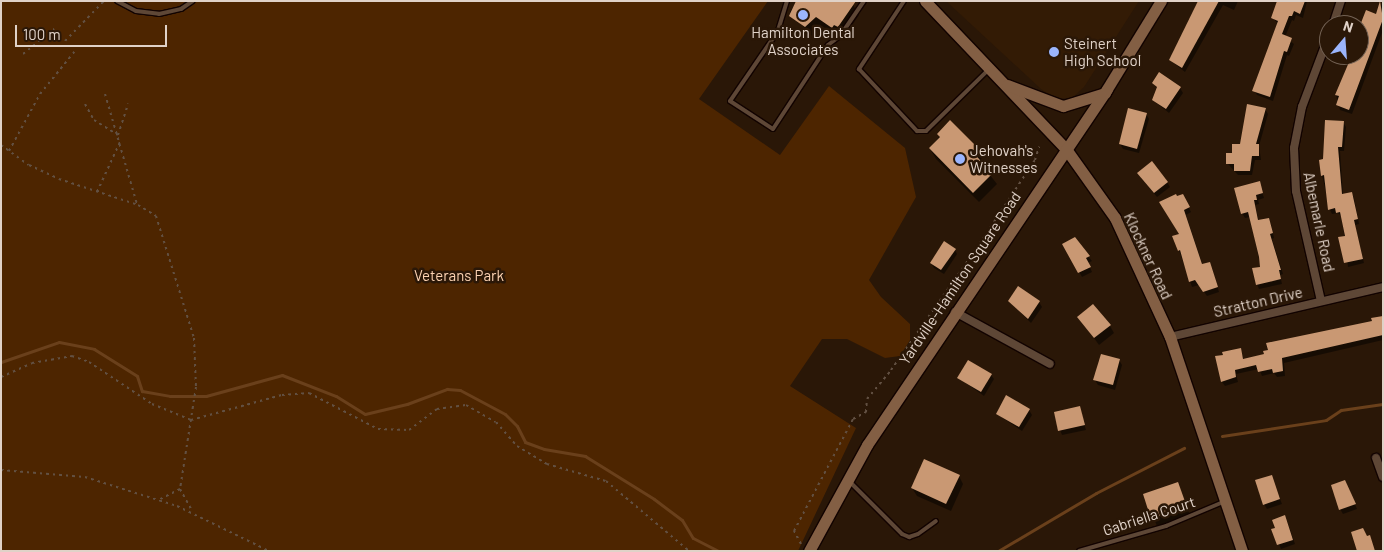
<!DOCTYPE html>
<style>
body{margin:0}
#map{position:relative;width:1384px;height:552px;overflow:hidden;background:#2a1707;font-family:Barlow,sans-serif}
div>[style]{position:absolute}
.built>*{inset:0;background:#331b05}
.green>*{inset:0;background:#4d2500}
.shadow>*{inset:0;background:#0007}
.stream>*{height:3px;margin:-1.5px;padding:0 1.5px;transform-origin:1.5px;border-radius:1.5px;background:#6a401b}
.building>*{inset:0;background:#c99873}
.path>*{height:2px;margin-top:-1px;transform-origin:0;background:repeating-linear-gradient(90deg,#625042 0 2.5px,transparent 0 6.5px)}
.roads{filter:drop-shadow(1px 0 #120300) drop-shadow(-1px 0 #120300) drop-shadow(0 1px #120300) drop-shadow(0 -1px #120300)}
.lane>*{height:4px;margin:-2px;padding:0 2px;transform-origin:2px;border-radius:2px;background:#5e4736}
.street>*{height:8px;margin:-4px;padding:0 4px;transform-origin:4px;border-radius:4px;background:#5e4736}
.secondary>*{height:11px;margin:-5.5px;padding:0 5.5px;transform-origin:5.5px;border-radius:5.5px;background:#835f44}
.dots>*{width:14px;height:14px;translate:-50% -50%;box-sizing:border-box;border:2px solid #2a1707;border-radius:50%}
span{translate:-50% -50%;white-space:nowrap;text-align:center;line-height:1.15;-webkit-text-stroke:5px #2a1707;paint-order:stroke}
.poi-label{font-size:15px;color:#e0d2c8}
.left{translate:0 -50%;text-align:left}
.street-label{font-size:15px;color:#e0d2c8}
.park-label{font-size:15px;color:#fcd2b2}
.frame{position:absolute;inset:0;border:2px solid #e0d2c8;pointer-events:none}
.north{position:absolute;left:1319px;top:15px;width:50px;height:50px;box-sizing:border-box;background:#2a1707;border:1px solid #736254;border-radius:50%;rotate:18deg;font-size:14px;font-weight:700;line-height:20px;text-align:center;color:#e0d2c8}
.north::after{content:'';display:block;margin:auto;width:18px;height:22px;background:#9bb5fd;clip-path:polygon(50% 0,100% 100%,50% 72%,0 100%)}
.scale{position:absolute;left:15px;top:25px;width:152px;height:22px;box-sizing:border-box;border:2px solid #e0d2c8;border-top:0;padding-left:6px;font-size:15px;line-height:18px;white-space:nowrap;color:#e0d2c8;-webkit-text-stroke:4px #2a1707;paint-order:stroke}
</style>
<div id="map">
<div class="built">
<i style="clip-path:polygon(946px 1px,1139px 1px,1084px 87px,1072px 98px,1054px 98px,1041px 89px)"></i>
</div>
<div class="green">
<i style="clip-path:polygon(1px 1px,768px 1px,699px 99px,780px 155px,829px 86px,905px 148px,916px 197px,869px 280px,881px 297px,910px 324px,910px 340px,900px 356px,885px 358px,847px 339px,822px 339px,790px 386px,856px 428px,798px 551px,1px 551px)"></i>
</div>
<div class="shadow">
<i style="clip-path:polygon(797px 1px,853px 5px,859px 15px,844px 37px,840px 34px,838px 37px,822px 26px,812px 36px,790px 12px)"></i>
<i style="clip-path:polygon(1199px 1px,1238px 1px,1234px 10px,1223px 5px,1185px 72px,1170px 60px)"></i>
<i style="clip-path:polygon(1279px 1px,1307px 1px,1303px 18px,1296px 15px,1294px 21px,1292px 20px,1285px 37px,1294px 44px,1289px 56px,1287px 55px,1273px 101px,1257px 95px,1254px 90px,1278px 24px,1273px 18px)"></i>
<i style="clip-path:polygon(1383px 1px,1383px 30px,1352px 114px,1340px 110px,1336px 95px,1351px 62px,1350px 55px,1359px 55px,1359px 32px,1377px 15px)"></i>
<i style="clip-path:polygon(1153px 83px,1180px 88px,1183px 93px,1169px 113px,1153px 100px,1158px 89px)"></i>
<i style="clip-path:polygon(1265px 109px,1268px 114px,1259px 146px,1261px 160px,1255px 160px,1252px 175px,1238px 175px,1228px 164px)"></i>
<i style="clip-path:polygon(1146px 114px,1149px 119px,1139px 153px,1123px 149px,1120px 144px)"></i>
<i style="clip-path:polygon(950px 122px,976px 148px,982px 158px,979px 161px,997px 184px,979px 202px,936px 159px,930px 149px)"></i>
<i style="clip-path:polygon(1343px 122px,1346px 127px,1344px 151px,1340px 151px,1343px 195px,1351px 193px,1354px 198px,1359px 224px,1355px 225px,1364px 263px,1348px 267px,1342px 217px,1338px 213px,1332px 214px,1330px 210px,1322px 175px,1324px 161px)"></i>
<i style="clip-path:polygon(1141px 178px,1167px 182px,1170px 187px,1157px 197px)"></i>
<i style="clip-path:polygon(1259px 183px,1264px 198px,1258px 200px,1259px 204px,1255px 205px,1259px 222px,1268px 219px,1271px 224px,1274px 238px,1272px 239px,1283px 274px,1280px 275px,1282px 284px,1259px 289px,1257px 284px,1261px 268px,1250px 217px,1245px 218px,1242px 213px)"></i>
<i style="clip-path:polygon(1185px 200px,1191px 212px,1186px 215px,1203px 266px,1212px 268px,1219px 292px,1207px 296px,1199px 285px,1192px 287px,1179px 250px)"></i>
<i style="clip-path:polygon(1075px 239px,1092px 261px,1088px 263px,1092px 272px,1082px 277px,1064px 245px)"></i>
<i style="clip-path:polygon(955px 250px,957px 254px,944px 274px,934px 268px,931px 263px)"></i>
<i style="clip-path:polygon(1009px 301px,1039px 302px,1042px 307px,1031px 323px)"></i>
<i style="clip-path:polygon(1079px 317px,1110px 326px,1114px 333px,1099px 345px)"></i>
<i style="clip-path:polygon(1383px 319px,1383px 340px,1284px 363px,1285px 376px,1277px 377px,1274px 373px,1262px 376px,1259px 369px,1236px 374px,1238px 382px,1225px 386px,1222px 382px,1217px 357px,1240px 349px,1244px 360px)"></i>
<i style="clip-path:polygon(1119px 360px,1122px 365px,1115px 390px,1098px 385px,1095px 380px)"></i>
<i style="clip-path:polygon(991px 375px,994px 379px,984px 396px,959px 378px)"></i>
<i style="clip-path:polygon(1079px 407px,1086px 430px,1062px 435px,1060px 430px)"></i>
<i style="clip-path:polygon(1029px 410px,1032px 415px,1022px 431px,997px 414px)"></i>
<i style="clip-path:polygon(959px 476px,963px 484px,951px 511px,917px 496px,912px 488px)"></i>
<i style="clip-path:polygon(1271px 476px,1282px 504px,1267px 509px,1264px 504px)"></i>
<i style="clip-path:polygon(1178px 484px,1190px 515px,1157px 526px,1144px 495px)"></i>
<i style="clip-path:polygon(1347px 486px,1357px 509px,1343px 514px,1340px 509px)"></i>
<i style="clip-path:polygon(1287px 521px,1295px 544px,1281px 549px,1273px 530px)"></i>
</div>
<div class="stream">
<i style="left:1px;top:362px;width:61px;rotate:-19deg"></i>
<i style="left:59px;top:342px;width:36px;rotate:11deg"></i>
<i style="left:94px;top:349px;width:51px;rotate:32.1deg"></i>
<i style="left:137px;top:376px;width:16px;rotate:72deg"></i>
<i style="left:142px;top:391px;width:28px;rotate:10deg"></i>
<i style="left:170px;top:396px;width:36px"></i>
<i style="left:206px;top:396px;width:79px;rotate:-15.4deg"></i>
<i style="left:282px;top:375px;width:58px;rotate:21.3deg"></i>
<i style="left:336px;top:396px;width:34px;rotate:32deg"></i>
<i style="left:365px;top:414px;width:43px;rotate:-13.4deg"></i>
<i style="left:407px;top:404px;width:43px;rotate:-20.6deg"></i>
<i style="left:447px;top:389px;width:13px;rotate:4deg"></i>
<i style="left:460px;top:390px;width:51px;rotate:28.1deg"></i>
<i style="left:505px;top:414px;width:17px;rotate:45deg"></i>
<i style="left:517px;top:426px;width:18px;rotate:63deg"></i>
<i style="left:525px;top:442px;width:20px;rotate:20deg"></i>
<i style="left:544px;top:449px;width:42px;rotate:9.7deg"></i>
<i style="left:585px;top:456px;width:81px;rotate:31.9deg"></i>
<i style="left:654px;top:499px;width:35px;rotate:37deg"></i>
<i style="left:682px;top:520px;width:21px;rotate:59deg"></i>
<i style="left:693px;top:538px;width:28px;rotate:27deg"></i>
<i style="left:1222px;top:436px;width:105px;rotate:-8.7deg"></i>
<i style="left:1326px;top:420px;width:18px;rotate:-34deg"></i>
<i style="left:1341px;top:410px;width:42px;rotate:-8.1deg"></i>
<i style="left:998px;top:551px;width:114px;rotate:-30.6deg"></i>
<i style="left:1096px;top:493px;width:99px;rotate:-27.1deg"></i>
</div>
<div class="building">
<i style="clip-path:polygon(796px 1px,856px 1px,838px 27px,834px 25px,832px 28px,816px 17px,805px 27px,789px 16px)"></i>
<i style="clip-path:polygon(1198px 1px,1219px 1px,1182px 68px,1169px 60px)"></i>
<i style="clip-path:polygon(1277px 1px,1305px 1px,1300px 14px,1294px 11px,1292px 16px,1289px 16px,1282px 34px,1292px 38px,1287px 52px,1284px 51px,1270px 97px,1252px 91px,1278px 21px,1271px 18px)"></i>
<i style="clip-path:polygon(1380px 1px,1383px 19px,1349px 110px,1336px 105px,1339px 96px,1335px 95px,1352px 55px,1359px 55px,1359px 28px,1366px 10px,1376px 14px)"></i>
<i style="clip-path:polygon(1159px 72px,1181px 87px,1166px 109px,1152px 100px,1157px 87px,1152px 83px)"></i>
<i style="clip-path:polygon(1247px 104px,1266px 108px,1256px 144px,1259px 144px,1259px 156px,1252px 156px,1250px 171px,1234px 171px,1234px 164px,1226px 164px,1226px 153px,1232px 153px,1232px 144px,1240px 144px)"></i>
<i style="clip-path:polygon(1128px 108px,1147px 113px,1137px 149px,1119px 144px)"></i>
<i style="clip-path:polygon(950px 120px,977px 147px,973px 152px,992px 174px,973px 193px,929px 148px,940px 137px,937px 134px)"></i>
<i style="clip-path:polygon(1325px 120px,1344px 121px,1342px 147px,1338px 147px,1342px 194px,1352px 192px,1358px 219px,1354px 220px,1363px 259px,1344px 263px,1338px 237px,1345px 236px,1340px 212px,1336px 213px,1335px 208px,1328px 210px,1324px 175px,1321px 176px,1319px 160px,1323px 159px)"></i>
<i style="clip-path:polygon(1152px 161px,1168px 182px,1154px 193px,1137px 173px)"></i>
<i style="clip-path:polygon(1260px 181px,1263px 193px,1256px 195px,1257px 200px,1254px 200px,1258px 220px,1269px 218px,1273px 233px,1270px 234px,1281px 270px,1279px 270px,1281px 279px,1256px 285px,1252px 268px,1260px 267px,1259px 257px,1248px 212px,1241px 214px,1234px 188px)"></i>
<i style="clip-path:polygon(1176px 194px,1177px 196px,1183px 194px,1190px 207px,1184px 210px,1202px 264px,1210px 262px,1218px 287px,1203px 292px,1195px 280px,1189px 282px,1180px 250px,1178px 251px,1172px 236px,1179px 234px,1159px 202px)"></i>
<i style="clip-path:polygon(1075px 237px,1090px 256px,1086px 258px,1091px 267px,1078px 273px,1062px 244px)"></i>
<i style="clip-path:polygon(944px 241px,956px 249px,941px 270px,930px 263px)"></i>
<i style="clip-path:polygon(1018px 286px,1040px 301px,1028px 319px,1008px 301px)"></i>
<i style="clip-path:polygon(1093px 304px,1111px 325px,1094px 338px,1077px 317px)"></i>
<i style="clip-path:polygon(1383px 316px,1383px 335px,1282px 358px,1283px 371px,1273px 373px,1272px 369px,1258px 372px,1256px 365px,1235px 370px,1236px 377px,1221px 382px,1215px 356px,1223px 355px,1222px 352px,1241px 348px,1243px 359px,1264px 354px,1263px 351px,1268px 350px,1266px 343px,1372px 321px,1371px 318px)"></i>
<i style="clip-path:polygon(1101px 354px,1120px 359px,1113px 385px,1093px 380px)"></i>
<i style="clip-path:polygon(968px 360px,992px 374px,981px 392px,957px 378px)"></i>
<i style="clip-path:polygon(1006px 395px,1030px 409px,1019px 427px,996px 414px)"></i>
<i style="clip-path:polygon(1080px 406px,1085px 425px,1058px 431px,1054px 412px)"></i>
<i style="clip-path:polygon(924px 459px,960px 475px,946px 504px,911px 488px)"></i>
<i style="clip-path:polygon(1272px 475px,1280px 499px,1263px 505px,1255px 480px)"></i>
<i style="clip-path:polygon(1345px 480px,1356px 504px,1339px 510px,1331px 485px)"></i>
<i style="clip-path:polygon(1178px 482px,1187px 507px,1151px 519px,1143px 494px)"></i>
<i style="clip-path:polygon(1285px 515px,1293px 540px,1277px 545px,1271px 529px,1275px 528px,1272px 520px)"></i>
<i style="clip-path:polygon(1363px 528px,1367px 536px,1370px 535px,1375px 551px,1357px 551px,1351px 532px)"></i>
</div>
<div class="path">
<i style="left:1px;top:2px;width:1px"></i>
<i style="left:65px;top:41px;width:56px;rotate:-45.7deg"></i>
<i style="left:23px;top:54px;width:40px;rotate:-39deg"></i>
<i style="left:105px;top:94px;width:115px;rotate:73.8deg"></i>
<i style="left:85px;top:104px;width:18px;rotate:61deg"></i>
<i style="left:94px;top:120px;width:28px;rotate:32deg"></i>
<i style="left:118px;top:135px;width:33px;rotate:-72deg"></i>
<i style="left:1px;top:145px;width:34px;rotate:36deg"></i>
<i style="left:29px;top:165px;width:33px;rotate:25deg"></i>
<i style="left:59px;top:179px;width:83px;rotate:18.2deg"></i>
<i style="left:138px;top:205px;width:21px;rotate:31deg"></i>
<i style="left:156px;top:216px;width:128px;rotate:72.7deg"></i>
<i style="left:194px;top:338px;width:49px;rotate:87.7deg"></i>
<i style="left:196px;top:387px;width:103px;rotate:98.9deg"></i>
<i style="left:180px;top:489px;width:25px;rotate:153deg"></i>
<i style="left:9px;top:151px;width:65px;rotate:-61.5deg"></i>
<i style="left:40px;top:94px;width:55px;rotate:-50.9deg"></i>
<i style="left:97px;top:192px;width:55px;rotate:-65.3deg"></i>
<i style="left:1px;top:377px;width:34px;rotate:-24deg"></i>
<i style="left:32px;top:363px;width:41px;rotate:-9.9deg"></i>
<i style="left:72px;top:356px;width:18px;rotate:19deg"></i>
<i style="left:89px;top:362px;width:76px;rotate:33.7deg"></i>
<i style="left:152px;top:404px;width:42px;rotate:22.3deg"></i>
<i style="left:191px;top:420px;width:94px;rotate:-15.4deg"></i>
<i style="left:282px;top:395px;width:27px;rotate:-4deg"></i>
<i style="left:309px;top:393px;width:78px;rotate:27.6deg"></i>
<i style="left:378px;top:429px;width:31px;rotate:2deg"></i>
<i style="left:409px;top:430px;width:35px;rotate:-37deg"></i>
<i style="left:437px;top:409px;width:29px;rotate:-8deg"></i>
<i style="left:466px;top:405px;width:34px;rotate:30deg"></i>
<i style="left:496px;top:422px;width:32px;rotate:49deg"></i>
<i style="left:517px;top:446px;width:35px;rotate:31deg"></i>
<i style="left:547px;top:464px;width:61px;rotate:16.1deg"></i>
<i style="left:606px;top:481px;width:109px;rotate:40.1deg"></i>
<i style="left:1px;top:470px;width:84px;rotate:4.8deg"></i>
<i style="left:85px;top:477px;width:96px;rotate:17.5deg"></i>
<i style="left:177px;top:506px;width:102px;rotate:26.1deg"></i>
<i style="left:180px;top:489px;width:25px;rotate:61deg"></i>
<i style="left:801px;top:544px;width:15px;rotate:-118deg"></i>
<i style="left:794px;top:531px;width:127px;rotate:-62.2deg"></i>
<i style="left:853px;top:419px;width:15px;rotate:-28deg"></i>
<i style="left:866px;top:412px;width:13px;rotate:-86deg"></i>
<i style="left:867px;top:399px;width:38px;rotate:-50deg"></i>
<i style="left:891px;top:370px;width:148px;rotate:-54.9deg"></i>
<i style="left:976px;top:249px;width:107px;rotate:-56.5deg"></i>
<i style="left:1035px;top:160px;width:14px;rotate:-73deg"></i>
</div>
<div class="roads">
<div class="lane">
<i style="left:117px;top:1px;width:21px;rotate:28deg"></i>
<i style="left:136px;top:11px;width:23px;rotate:7deg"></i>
<i style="left:159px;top:14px;width:23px;rotate:-13deg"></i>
<i style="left:181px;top:9px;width:14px;rotate:-34deg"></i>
<i style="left:787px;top:1px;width:31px;rotate:107deg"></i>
<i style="left:778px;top:31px;width:85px;rotate:124.4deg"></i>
<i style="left:730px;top:101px;width:51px;rotate:33.1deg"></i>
<i style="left:773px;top:129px;width:100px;rotate:-56.8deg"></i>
<i style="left:828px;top:45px;width:15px;rotate:-37deg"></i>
<i style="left:840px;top:36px;width:42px;rotate:-55.6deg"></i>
<i style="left:904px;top:1px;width:82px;rotate:123.5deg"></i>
<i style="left:859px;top:69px;width:85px;rotate:46.9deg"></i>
<i style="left:917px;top:131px;width:9px"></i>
<i style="left:926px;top:131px;width:88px;rotate:-44.5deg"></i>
<i style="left:849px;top:481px;width:75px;rotate:45deg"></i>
<i style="left:902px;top:534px;width:8px;rotate:23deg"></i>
<i style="left:909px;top:537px;width:9px;rotate:-18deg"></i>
<i style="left:918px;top:534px;width:22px;rotate:-36deg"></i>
<i style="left:1079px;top:551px;width:91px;rotate:-16deg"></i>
<i style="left:1166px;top:526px;width:62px;rotate:-22.8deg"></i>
</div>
<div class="street">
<i style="left:1333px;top:25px;width:25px;rotate:-72deg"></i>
<i style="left:1321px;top:301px;width:113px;rotate:-102.8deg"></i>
<i style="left:1296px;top:191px;width:43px;rotate:-92.7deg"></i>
<i style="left:1294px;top:148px;width:42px;rotate:-79deg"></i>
<i style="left:1302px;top:107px;width:77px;rotate:-69.4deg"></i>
<i style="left:955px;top:312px;width:108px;rotate:28.7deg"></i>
<i style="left:1170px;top:337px;width:219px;rotate:-13.2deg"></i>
<i style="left:1376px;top:458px;width:20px;rotate:70deg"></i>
</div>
<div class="secondary">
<i style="left:925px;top:1px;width:204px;rotate:46.4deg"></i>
<i style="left:1066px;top:149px;width:85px;rotate:54.6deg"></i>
<i style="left:1115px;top:218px;width:131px;rotate:65.2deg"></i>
<i style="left:1170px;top:337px;width:226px;rotate:71.4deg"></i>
<i style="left:1007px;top:85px;width:60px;rotate:20.6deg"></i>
<i style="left:1063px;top:106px;width:44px;rotate:-17.2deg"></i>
<i style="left:809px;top:551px;width:121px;rotate:-61.3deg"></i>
<i style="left:867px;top:445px;width:429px;rotate:-56deg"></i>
<i style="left:1107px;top:89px;width:103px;rotate:-58.5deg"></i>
</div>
</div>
<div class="dots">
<i style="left:803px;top:15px;background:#9bb5fd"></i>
<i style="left:1054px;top:52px;background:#9bb5fd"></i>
<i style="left:960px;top:159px;background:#9bb5fd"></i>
</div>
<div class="poi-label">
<span style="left:803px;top:41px">Hamilton Dental<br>Associates</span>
<span class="left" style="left:1064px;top:52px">Steinert<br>High School</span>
<span class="left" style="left:970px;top:159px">Jehovah's<br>Witnesses</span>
</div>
<div class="street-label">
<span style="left:1319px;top:222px;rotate:78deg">Albemarle Road</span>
<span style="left:1148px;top:256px;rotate:65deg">Klockner Road</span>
<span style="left:960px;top:278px;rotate:-56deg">Yardville-Hamilton Square Road</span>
<span style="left:1258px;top:302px;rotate:-13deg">Stratton Drive</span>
<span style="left:1149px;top:516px;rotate:-18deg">Gabriella Court</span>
</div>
<div class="park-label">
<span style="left:459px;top:276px">Veterans Park</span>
</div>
<div class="frame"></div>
<div class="north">N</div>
<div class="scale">100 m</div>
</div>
